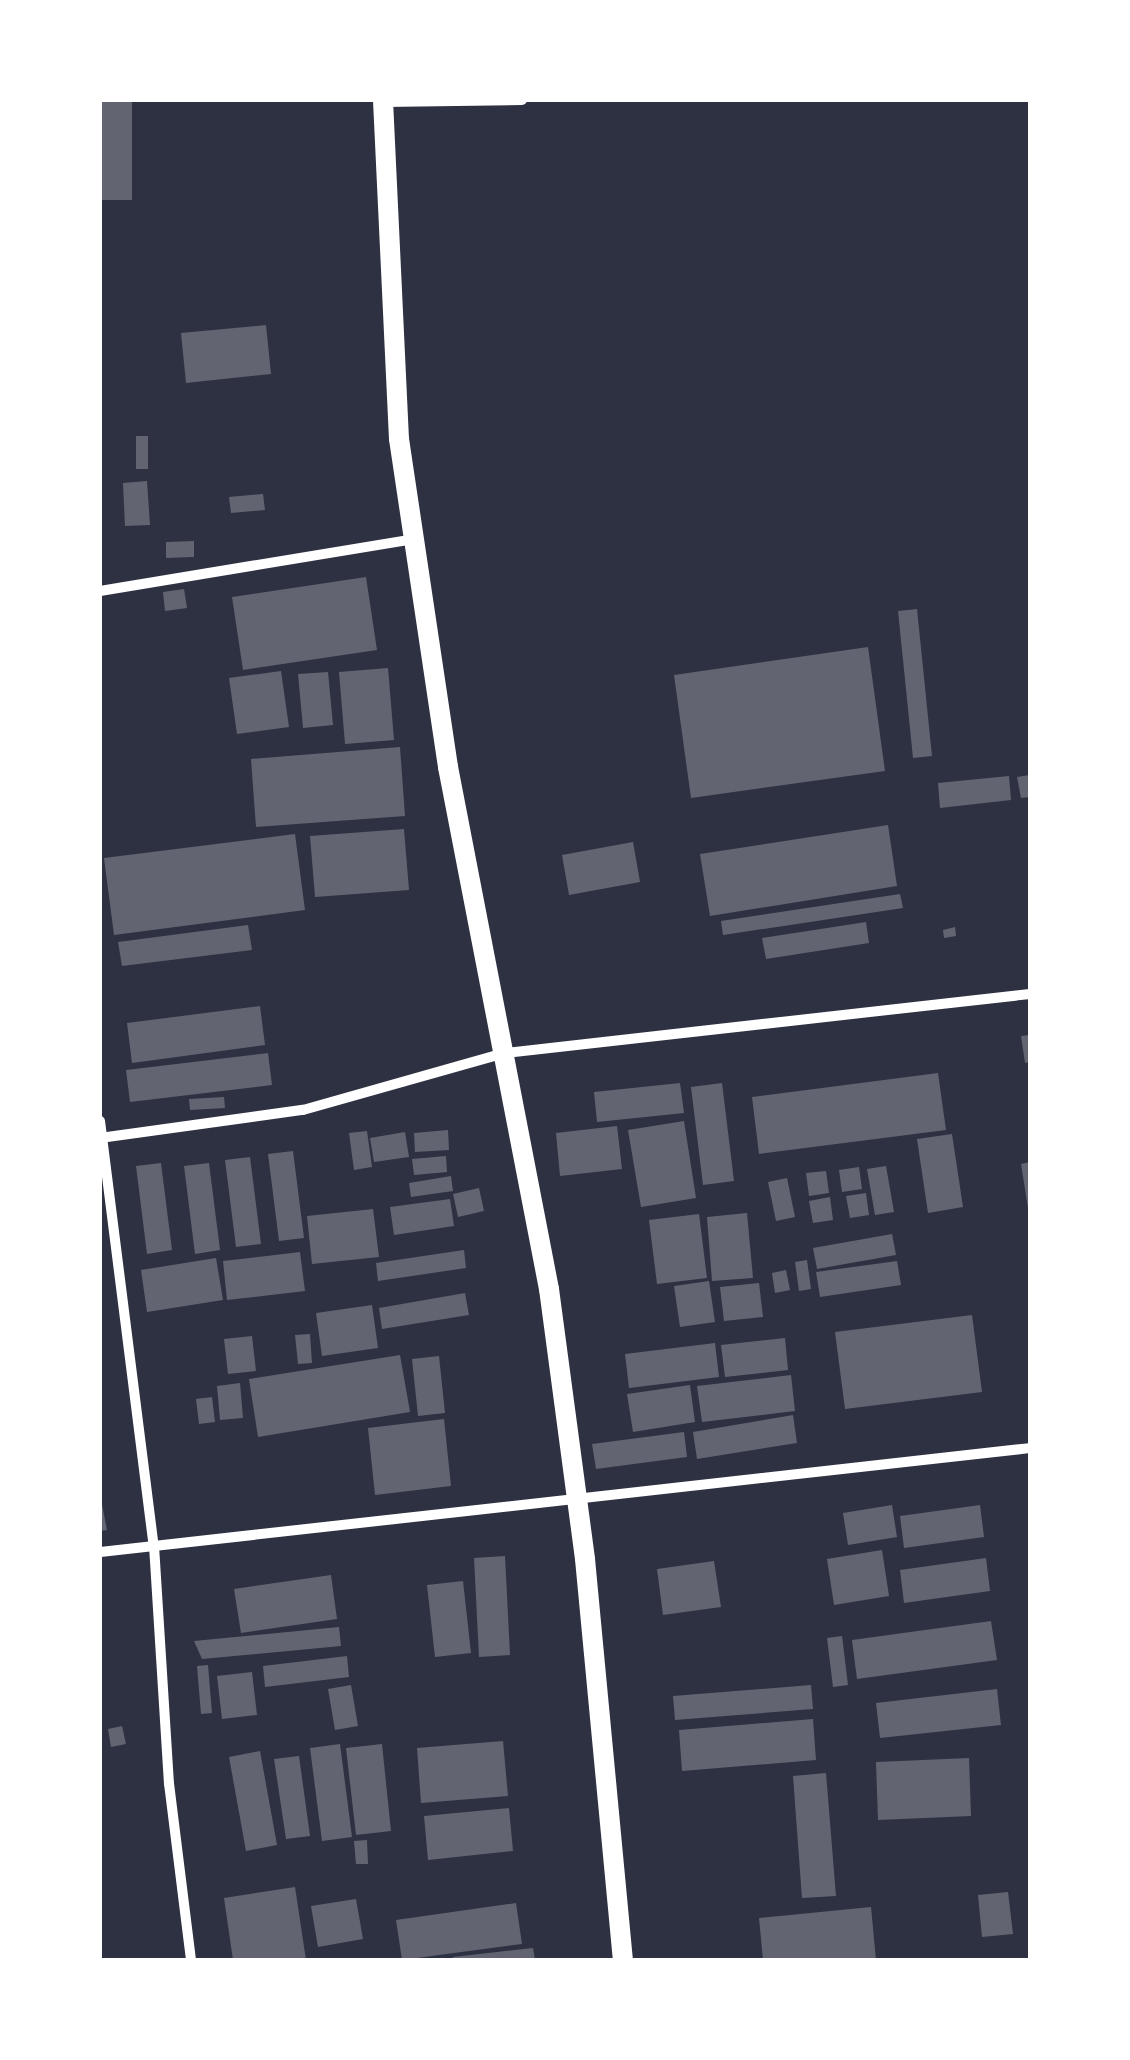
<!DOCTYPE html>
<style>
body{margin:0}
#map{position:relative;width:1130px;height:2060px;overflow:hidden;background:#2d3142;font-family:Mulish,sans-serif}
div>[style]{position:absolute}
.building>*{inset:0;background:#626471}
.minor>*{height:10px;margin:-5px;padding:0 5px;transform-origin:5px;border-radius:5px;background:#fff}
.secondary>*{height:20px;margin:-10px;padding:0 10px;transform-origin:10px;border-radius:10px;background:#fff}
span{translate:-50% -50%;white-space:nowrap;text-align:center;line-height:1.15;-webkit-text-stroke:9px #fff;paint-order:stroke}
.frame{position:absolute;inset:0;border:102px solid #fff;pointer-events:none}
</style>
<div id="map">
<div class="building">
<i style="clip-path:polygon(100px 100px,132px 100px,132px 200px,100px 200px)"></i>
<i style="clip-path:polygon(266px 325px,271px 374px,186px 383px,181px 333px)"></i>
<i style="clip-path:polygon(136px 436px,148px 436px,148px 469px,136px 469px)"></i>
<i style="clip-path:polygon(147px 481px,150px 525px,125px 526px,123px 483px)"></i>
<i style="clip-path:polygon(263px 494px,265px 510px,231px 513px,229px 497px)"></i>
<i style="clip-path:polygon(194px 541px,194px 557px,166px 558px,166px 542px)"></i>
<i style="clip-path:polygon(366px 577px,377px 650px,243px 670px,232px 597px)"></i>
<i style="clip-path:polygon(184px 589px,187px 608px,165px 611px,163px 592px)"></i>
<i style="clip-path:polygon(917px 609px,932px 756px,913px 758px,898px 611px)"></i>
<i style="clip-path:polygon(868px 647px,885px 771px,691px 798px,674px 675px)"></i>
<i style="clip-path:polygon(388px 668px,394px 740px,345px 744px,339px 672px)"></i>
<i style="clip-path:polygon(281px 671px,289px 727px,237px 734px,229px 678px)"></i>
<i style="clip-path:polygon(328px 672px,333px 725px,303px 728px,298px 674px)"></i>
<i style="clip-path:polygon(400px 747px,405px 816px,256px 827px,251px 759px)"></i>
<i style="clip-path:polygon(1030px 775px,1030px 797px,1021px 798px,1017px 777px)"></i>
<i style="clip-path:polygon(1009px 776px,1011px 800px,940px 808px,938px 783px)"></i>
<i style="clip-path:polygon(888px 825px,897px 886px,710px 916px,700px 854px)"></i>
<i style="clip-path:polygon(404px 829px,409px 890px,315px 897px,310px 836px)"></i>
<i style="clip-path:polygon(295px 834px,305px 910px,114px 935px,104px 858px)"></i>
<i style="clip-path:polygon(633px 842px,640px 882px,569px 895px,562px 855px)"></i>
<i style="clip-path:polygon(900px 894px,903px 908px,723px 935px,721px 921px)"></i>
<i style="clip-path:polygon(866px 922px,869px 943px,766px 959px,762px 938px)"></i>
<i style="clip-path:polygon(248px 925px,252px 950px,122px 966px,118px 942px)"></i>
<i style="clip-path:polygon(955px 927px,956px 936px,944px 938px,943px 930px)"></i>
<i style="clip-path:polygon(260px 1006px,265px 1045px,132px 1063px,127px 1023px)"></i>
<i style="clip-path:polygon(1030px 1035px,1030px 1062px,1025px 1063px,1021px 1036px)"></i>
<i style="clip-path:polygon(268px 1053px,272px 1085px,130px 1102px,126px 1070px)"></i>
<i style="clip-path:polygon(938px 1073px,946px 1130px,759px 1154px,752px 1097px)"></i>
<i style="clip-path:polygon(680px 1083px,684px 1113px,597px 1122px,594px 1092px)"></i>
<i style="clip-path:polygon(722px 1083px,734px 1181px,703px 1185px,691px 1087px)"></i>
<i style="clip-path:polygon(224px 1097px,225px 1108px,190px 1110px,189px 1099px)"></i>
<i style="clip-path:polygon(684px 1121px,696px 1198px,641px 1207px,628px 1130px)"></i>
<i style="clip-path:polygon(617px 1126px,622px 1169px,560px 1176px,556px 1133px)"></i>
<i style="clip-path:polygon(448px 1130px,449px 1150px,415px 1152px,414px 1133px)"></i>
<i style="clip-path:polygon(367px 1131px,372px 1167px,354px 1170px,349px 1133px)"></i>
<i style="clip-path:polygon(405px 1132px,409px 1157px,374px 1162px,370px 1138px)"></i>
<i style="clip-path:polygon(952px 1134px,963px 1207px,928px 1213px,917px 1139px)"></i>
<i style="clip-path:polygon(293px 1151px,304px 1238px,279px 1241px,268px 1154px)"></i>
<i style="clip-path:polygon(446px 1156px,447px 1172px,414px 1175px,412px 1159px)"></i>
<i style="clip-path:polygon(250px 1157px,261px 1244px,236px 1247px,225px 1160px)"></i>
<i style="clip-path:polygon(1030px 1162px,1030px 1208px,1028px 1208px,1021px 1164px)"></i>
<i style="clip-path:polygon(161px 1163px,172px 1250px,147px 1254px,136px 1166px)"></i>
<i style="clip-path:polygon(209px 1163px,220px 1250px,195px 1254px,184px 1166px)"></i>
<i style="clip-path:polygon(886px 1166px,894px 1212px,875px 1215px,867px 1169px)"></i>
<i style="clip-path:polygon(859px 1167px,862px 1189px,842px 1192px,839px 1170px)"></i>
<i style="clip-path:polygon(826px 1171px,829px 1193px,809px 1196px,806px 1173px)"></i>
<i style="clip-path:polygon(451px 1176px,453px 1191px,411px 1197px,409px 1183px)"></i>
<i style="clip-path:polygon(787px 1178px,795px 1217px,776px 1221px,768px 1182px)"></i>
<i style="clip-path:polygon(479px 1188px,484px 1211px,458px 1217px,453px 1194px)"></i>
<i style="clip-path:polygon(866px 1193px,869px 1215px,850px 1218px,846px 1196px)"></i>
<i style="clip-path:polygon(830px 1197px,833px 1220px,813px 1223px,809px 1201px)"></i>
<i style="clip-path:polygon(450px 1199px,454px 1226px,394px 1235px,390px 1207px)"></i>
<i style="clip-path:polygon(373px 1209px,379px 1257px,312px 1264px,307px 1216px)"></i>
<i style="clip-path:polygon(747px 1213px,753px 1278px,712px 1281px,707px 1217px)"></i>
<i style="clip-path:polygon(699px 1214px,707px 1278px,657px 1284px,649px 1220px)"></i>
<i style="clip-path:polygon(892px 1234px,896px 1255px,817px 1269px,813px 1248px)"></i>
<i style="clip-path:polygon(464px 1250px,466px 1268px,378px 1281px,376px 1263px)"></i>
<i style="clip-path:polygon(300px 1252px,305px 1291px,227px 1300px,223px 1261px)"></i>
<i style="clip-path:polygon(216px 1258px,223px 1300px,147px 1312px,141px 1270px)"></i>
<i style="clip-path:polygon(807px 1260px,811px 1289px,799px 1291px,795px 1262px)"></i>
<i style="clip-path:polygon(897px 1261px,901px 1285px,820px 1297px,816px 1272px)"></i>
<i style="clip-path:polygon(786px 1270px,790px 1290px,775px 1293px,772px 1273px)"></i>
<i style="clip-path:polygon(709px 1281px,715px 1322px,680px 1327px,674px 1286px)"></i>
<i style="clip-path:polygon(759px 1283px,763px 1317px,724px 1321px,720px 1287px)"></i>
<i style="clip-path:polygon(465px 1293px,469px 1315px,382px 1329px,379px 1308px)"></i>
<i style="clip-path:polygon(372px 1305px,378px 1348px,322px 1356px,316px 1313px)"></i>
<i style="clip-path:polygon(972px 1315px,982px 1392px,845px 1409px,835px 1332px)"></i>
<i style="clip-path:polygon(310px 1334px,312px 1363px,298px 1364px,295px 1335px)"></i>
<i style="clip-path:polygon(252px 1336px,256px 1371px,228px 1374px,224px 1339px)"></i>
<i style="clip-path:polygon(785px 1338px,788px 1370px,725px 1377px,721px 1345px)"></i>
<i style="clip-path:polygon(715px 1343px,719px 1377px,629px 1388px,625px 1354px)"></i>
<i style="clip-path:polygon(400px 1355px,410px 1412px,258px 1437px,249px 1379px)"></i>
<i style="clip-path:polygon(439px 1356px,445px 1413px,418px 1416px,412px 1359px)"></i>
<i style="clip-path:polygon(791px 1375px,795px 1411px,702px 1422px,697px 1386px)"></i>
<i style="clip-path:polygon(240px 1383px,243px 1418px,220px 1420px,217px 1386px)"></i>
<i style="clip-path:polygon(690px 1385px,695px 1422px,633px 1432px,627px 1394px)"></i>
<i style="clip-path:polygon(212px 1397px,215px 1422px,199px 1424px,196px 1399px)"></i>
<i style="clip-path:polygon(793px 1415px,797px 1443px,697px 1459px,693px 1432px)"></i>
<i style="clip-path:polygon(444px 1419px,451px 1486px,375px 1495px,368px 1428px)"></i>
<i style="clip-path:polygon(684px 1432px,687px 1457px,596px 1469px,592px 1444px)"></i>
<i style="clip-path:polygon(102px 1504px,107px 1530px,100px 1531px,100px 1505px)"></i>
<i style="clip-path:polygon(892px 1505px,897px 1537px,848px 1545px,843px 1513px)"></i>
<i style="clip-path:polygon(980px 1505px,984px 1537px,904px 1548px,900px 1516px)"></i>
<i style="clip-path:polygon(882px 1550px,889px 1596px,834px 1605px,827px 1559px)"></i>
<i style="clip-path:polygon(505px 1556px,510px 1655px,479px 1657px,474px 1558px)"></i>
<i style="clip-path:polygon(986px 1558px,990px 1591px,904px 1603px,900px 1570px)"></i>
<i style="clip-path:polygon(714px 1561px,721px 1607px,663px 1615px,657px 1569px)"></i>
<i style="clip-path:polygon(331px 1575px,337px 1619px,241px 1633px,234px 1589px)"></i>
<i style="clip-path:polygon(463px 1581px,471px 1653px,435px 1657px,427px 1585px)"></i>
<i style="clip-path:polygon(991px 1621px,997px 1660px,857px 1679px,852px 1640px)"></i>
<i style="clip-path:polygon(339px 1627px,341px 1646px,202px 1659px,194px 1641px)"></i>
<i style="clip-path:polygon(842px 1636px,848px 1685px,833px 1687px,827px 1638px)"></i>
<i style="clip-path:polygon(347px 1656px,349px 1677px,265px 1687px,263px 1666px)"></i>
<i style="clip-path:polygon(208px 1665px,212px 1713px,201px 1714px,197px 1666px)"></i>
<i style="clip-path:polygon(252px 1672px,257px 1715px,222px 1719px,217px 1676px)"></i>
<i style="clip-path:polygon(351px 1685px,358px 1726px,335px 1730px,328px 1689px)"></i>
<i style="clip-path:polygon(811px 1685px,813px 1709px,675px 1720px,673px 1696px)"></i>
<i style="clip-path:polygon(997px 1689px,1001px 1725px,880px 1738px,876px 1703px)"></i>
<i style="clip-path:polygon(813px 1719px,816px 1760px,682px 1771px,679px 1730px)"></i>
<i style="clip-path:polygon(122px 1726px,126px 1744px,111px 1747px,108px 1729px)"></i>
<i style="clip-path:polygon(503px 1741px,508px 1796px,421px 1803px,417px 1748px)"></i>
<i style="clip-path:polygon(340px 1744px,352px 1837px,322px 1841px,310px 1748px)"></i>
<i style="clip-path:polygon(382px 1744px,391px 1831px,356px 1835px,346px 1748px)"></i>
<i style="clip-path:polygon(260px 1751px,277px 1845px,246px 1851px,229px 1757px)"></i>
<i style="clip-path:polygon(299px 1756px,310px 1836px,286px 1839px,274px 1759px)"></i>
<i style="clip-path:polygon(969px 1758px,971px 1816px,878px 1820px,876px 1762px)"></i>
<i style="clip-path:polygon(826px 1773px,836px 1896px,802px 1898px,793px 1776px)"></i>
<i style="clip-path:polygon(509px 1808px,513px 1851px,428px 1860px,424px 1816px)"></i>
<i style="clip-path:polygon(367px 1840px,368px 1864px,356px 1864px,354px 1841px)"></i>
<i style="clip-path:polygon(295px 1887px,306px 1960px,233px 1960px,224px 1898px)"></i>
<i style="clip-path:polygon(1008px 1892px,1013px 1934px,982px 1937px,978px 1895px)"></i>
<i style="clip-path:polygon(356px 1899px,363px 1939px,318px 1947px,311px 1906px)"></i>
<i style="clip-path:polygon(516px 1903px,522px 1944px,402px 1960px,396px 1920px)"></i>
<i style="clip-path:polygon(871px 1907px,876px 1960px,763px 1960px,759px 1918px)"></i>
<i style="clip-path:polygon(533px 1948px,535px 1960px,453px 1960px,453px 1957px)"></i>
</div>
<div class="minor">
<i style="left:384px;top:102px;width:138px;rotate:-0.8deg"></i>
<i style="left:100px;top:591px;width:318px;rotate:-9.4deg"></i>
<i style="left:100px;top:1121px;width:428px;rotate:82.8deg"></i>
<i style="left:154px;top:1546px;width:54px;rotate:173.7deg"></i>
<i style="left:100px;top:1138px;width:205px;rotate:-7.9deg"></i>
<i style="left:303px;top:1110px;width:210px;rotate:-15.8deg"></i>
<i style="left:505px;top:1053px;width:528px;rotate:-6.41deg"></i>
<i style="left:191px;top:1960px;width:177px;rotate:-97.1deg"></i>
<i style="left:169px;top:1784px;width:238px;rotate:-93.6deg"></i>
<i style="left:154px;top:1546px;width:881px;rotate:-6.38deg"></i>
</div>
<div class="secondary">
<i style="left:383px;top:100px;width:339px;rotate:87.3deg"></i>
<i style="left:399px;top:439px;width:332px;rotate:81.5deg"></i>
<i style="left:448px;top:767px;width:532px;rotate:79.05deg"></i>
<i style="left:549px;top:1289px;width:272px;rotate:82.4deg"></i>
<i style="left:585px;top:1559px;width:403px;rotate:84.6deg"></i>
</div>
<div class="frame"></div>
</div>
